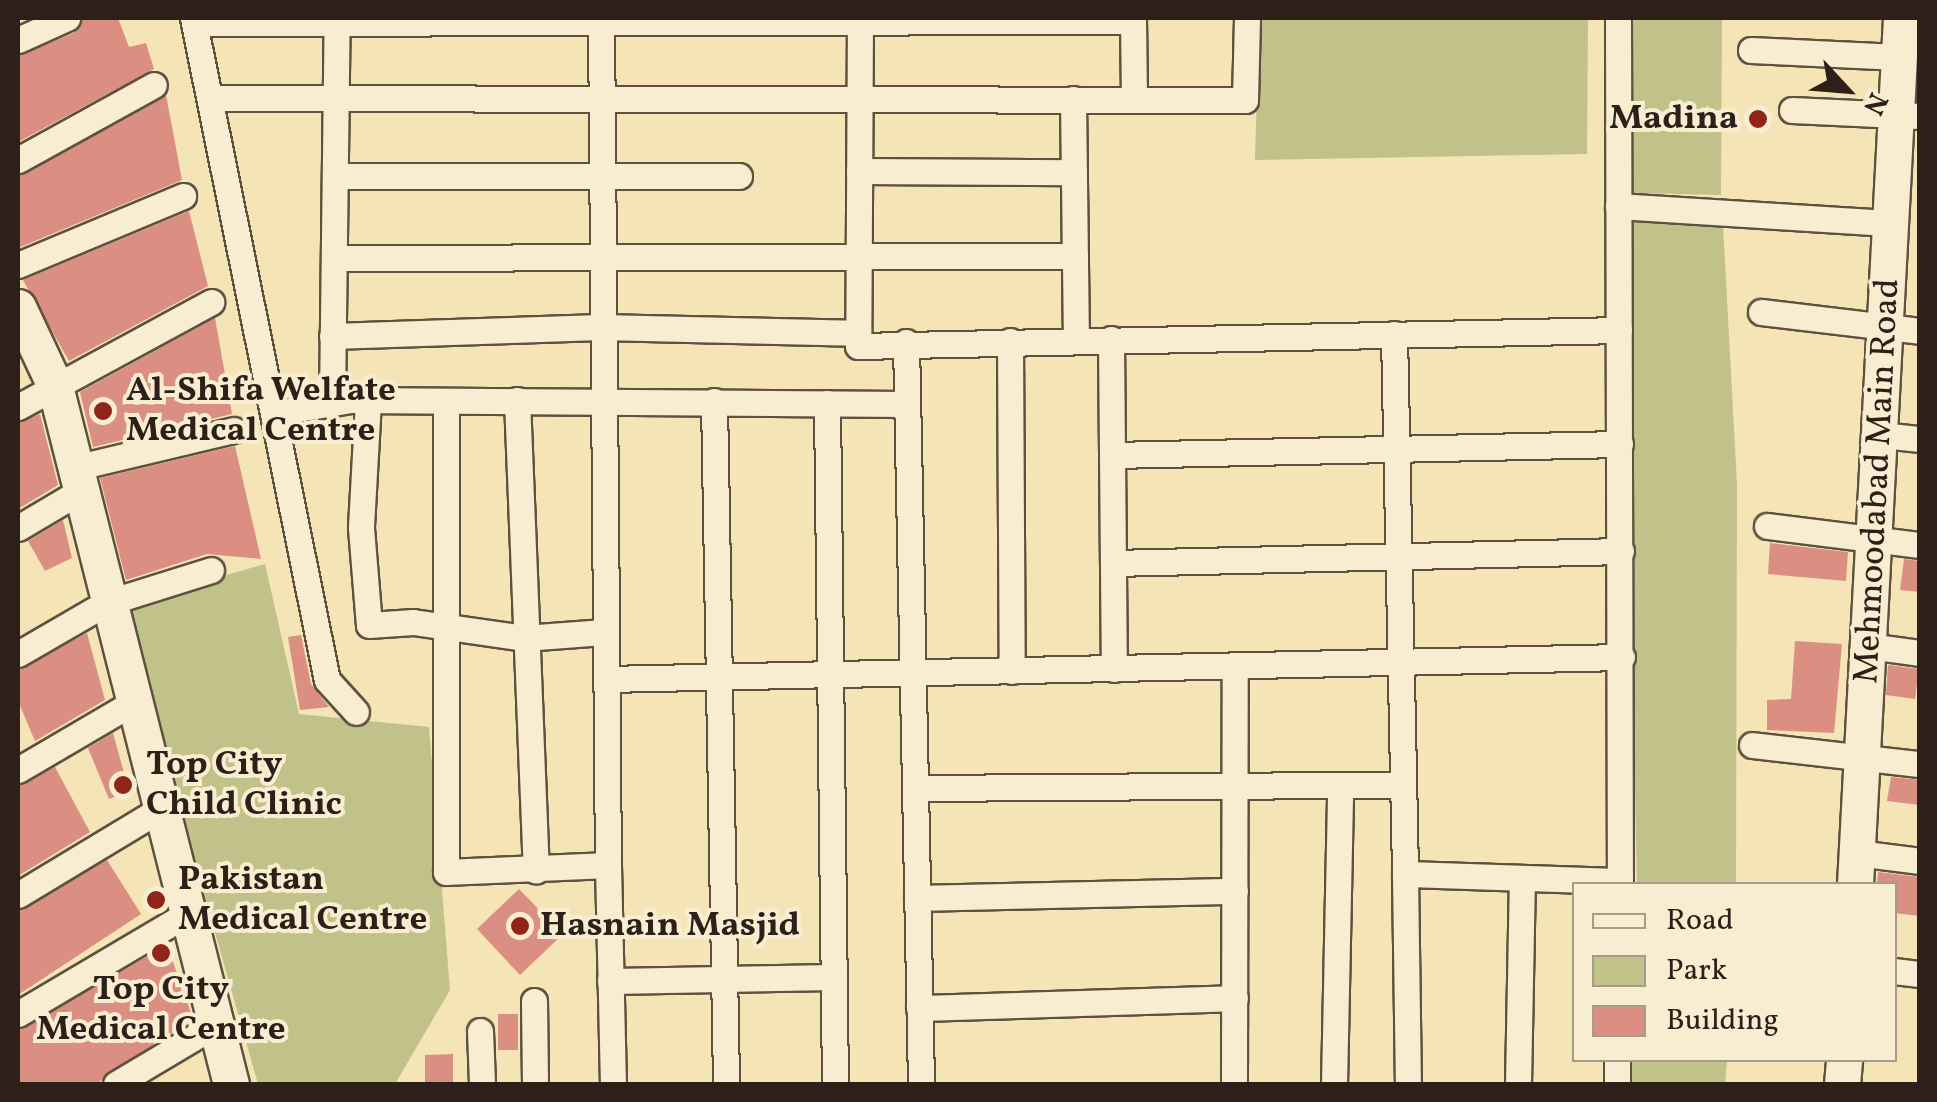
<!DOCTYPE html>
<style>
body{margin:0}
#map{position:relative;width:1937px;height:1102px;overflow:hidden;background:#f4e4b6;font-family:Vollkorn,serif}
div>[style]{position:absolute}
.green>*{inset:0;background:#c1c28a}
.building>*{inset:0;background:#db8e82}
.roads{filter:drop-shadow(2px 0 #5e5140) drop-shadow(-2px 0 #5e5140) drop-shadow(0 2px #5e5140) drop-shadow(0 -2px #5e5140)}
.street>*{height:25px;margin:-12.5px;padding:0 12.5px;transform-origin:12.5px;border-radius:12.5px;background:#f8edd0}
.secondary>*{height:35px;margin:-17.5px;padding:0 17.5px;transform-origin:17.5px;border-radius:17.5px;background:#f8edd0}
.dots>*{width:28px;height:28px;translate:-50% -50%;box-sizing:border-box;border:5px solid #f8edd0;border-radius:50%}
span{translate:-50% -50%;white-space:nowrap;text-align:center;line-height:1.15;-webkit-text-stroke:8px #f8edd0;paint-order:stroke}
.poi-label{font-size:35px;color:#2c2018;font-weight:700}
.right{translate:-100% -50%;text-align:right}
.left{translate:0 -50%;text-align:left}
.street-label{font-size:35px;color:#2c2018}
.frame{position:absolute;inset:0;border:20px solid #2c2018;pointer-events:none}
.legend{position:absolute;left:1572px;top:882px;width:325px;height:180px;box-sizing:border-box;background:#f8edd0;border:2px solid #a69b86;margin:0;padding:12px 18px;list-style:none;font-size:30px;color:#2c2018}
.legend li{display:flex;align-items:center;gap:20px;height:50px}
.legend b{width:50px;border:2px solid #a69b86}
.north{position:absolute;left:1797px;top:40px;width:100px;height:100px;-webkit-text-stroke:8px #f8edd0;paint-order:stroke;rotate:116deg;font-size:28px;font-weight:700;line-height:40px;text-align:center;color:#2c2018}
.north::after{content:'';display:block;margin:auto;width:35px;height:45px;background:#2c2018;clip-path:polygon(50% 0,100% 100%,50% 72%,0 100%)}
</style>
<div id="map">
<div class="green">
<i style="clip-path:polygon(1259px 18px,1588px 18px,1587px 154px,1255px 160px)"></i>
<i style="clip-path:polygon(1631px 18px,1722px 18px,1721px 195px,1631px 193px)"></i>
<i style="clip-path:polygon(1623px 218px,1723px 225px,1737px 484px,1736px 884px,1637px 884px)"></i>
<i style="clip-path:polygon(265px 564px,299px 714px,429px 727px,450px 990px,395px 1084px,258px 1084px,122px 605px)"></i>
<i style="clip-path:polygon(1628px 1060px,1727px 1060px,1725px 1084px,1627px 1084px)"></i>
</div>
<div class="building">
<i style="clip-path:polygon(83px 18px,118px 18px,129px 47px,146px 43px,154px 69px,18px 142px,18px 56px,74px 33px)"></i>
<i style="clip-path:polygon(166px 95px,182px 180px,18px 248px,18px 176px)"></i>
<i style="clip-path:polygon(189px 211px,208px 286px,69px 361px,23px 280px)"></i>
<i style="clip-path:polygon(215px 318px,232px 414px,93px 447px,80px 392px)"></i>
<i style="clip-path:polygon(40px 414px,58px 485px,18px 509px,18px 423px)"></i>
<i style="clip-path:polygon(235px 446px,261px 559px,207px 554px,126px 580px,100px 478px)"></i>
<i style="clip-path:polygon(63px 520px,72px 558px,45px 571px,28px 541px)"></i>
<i style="clip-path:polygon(1770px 543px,1848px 552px,1846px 581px,1768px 574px)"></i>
<i style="clip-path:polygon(1904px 559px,1920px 561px,1920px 592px,1900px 590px)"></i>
<i style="clip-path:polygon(87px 633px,105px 700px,35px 741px,18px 701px,18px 670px)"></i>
<i style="clip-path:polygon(301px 635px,311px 684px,329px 707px,300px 710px,288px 637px)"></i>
<i style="clip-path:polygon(1795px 641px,1842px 644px,1834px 733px,1767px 730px,1767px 700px,1791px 699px)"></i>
<i style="clip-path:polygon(1888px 665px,1919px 669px,1915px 699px,1886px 695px)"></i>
<i style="clip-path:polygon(113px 733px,129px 791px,109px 799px,88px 748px)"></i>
<i style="clip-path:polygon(55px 767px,90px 832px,18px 876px,18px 786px)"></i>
<i style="clip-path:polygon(1891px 777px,1920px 780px,1920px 805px,1887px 801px)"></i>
<i style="clip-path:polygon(107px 860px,141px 914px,18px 995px,18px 911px)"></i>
<i style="clip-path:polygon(1878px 872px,1920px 877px,1920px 916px,1894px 913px,1894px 884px,1877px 884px)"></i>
<i style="clip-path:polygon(519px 889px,563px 934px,520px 975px,477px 929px)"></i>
<i style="clip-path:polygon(167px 945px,192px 1016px,182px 1026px,96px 1084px,18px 1084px,18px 1030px)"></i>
<i style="clip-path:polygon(498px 1014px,518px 1014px,518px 1050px,498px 1050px)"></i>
<i style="clip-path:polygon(453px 1054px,453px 1084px,425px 1084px,425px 1055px)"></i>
</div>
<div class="roads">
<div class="street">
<i style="left:193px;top:18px;width:675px;rotate:78.56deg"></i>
<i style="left:327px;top:680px;width:43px;rotate:47.8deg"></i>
<i style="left:601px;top:18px;width:847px;rotate:89.53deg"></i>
<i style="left:860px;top:18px;width:328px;rotate:90.3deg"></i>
<i style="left:858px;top:346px;width:761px;rotate:-1.2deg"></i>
<i style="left:1133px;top:18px;width:81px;rotate:89.3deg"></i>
<i style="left:1618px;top:18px;width:866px;rotate:89.87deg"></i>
<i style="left:194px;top:23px;width:939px;rotate:-0.12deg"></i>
<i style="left:18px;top:40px;width:54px;rotate:-24.2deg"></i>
<i style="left:1751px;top:50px;width:148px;rotate:2.7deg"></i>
<i style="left:211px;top:98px;width:1034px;rotate:0.11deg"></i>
<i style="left:1245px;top:100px;width:82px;rotate:-88.6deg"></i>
<i style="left:1073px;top:99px;width:241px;rotate:89.3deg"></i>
<i style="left:1792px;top:110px;width:128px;rotate:2.7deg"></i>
<i style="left:18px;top:160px;width:155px;rotate:-28.9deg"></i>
<i style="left:859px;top:171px;width:215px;rotate:0.3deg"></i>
<i style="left:339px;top:176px;width:400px"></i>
<i style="left:1618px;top:206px;width:274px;rotate:3.6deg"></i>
<i style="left:336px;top:258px;width:739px;rotate:-0.16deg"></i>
<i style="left:18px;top:265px;width:179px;rotate:-22.7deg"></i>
<i style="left:1761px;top:312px;width:160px;rotate:6.8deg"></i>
<i style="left:1394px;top:334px;width:540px;rotate:88.83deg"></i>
<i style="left:1405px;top:874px;width:215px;rotate:1.9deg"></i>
<i style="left:332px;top:336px;width:268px;rotate:-1.9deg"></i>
<i style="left:600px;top:327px;width:258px;rotate:1.3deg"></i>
<i style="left:1111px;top:339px;width:330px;rotate:89.5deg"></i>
<i style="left:1010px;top:341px;width:330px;rotate:89.7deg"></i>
<i style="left:906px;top:342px;width:742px;rotate:88.84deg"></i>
<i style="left:517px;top:400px;width:471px;rotate:87.7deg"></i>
<i style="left:368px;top:401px;width:127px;rotate:93.2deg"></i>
<i style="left:361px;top:528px;width:97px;rotate:85.3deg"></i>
<i style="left:369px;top:625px;width:44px;rotate:-3.9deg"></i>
<i style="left:413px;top:622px;width:112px;rotate:8.2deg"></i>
<i style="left:524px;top:638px;width:80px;rotate:-4.3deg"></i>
<i style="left:446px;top:401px;width:471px;rotate:90deg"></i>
<i style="left:446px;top:872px;width:162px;rotate:-2.5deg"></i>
<i style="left:608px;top:865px;width:219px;rotate:88.7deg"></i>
<i style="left:714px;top:401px;width:683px;rotate:88.99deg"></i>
<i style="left:332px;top:402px;width:384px;rotate:-89.3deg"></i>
<i style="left:827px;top:403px;width:681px;rotate:89.33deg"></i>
<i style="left:18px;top:407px;width:220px;rotate:-28.5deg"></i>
<i style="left:274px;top:413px;width:78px;rotate:-9.6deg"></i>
<i style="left:351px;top:400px;width:556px;rotate:0.41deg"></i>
<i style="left:1881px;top:435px;width:39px;rotate:6deg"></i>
<i style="left:1112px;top:455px;width:508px;rotate:-1.24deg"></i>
<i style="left:74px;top:468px;width:164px;rotate:-13.4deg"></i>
<i style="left:1767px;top:526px;width:154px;rotate:7.1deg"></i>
<i style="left:18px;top:528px;width:74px;rotate:-30.7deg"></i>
<i style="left:1113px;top:563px;width:508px;rotate:-1.35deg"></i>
<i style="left:1869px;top:646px;width:51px;rotate:7.8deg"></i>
<i style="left:18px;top:654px;width:102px;rotate:-30.1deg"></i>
<i style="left:106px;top:603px;width:110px;rotate:-17.4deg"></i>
<i style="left:606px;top:679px;width:1016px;rotate:-1.24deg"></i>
<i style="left:1752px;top:745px;width:169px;rotate:6.5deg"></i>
<i style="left:18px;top:770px;width:129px;rotate:-30.4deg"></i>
<i style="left:915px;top:788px;width:488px;rotate:-0.4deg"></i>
<i style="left:1857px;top:853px;width:64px;rotate:7.2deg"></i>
<i style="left:1405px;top:874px;width:210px;rotate:89.2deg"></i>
<i style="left:18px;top:895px;width:162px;rotate:-31.1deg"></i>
<i style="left:917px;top:898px;width:318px;rotate:-1.3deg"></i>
<i style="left:1894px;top:971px;width:26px;rotate:7deg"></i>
<i style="left:610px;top:981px;width:224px;rotate:-1deg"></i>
<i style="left:534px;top:1001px;width:83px;rotate:89.3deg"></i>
<i style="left:919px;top:1008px;width:316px;rotate:-1.8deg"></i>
<i style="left:18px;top:1014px;width:191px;rotate:-30.6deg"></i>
<i style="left:480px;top:1031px;width:53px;rotate:87.8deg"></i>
<i style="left:116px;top:1084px;width:109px;rotate:-30.8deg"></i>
<i style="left:1234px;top:1084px;width:418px;rotate:-89.9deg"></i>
<i style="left:1334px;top:1084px;width:298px;rotate:-88.8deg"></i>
<i style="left:1518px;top:1084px;width:206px;rotate:-88.9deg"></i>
<i style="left:1617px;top:1084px;width:24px;rotate:-90deg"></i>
</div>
<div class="secondary">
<i style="left:18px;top:307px;width:87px;rotate:64.9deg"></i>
<i style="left:55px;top:386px;width:720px;rotate:75.85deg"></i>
<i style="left:1855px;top:884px;width:867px;rotate:-86.96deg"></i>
<i style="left:1842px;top:1084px;width:24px;rotate:-85deg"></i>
</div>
</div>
<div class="dots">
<i style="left:1758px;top:119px;background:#8f2418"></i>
<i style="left:103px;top:411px;background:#8f2418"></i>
<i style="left:123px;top:785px;background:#8f2418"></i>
<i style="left:156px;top:900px;background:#8f2418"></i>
<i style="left:520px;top:926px;background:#8f2418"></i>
<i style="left:161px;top:953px;background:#8f2418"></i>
</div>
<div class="poi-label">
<span class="right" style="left:1738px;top:119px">Madina</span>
<span class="left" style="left:126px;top:411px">Al-Shifa Welfate<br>Medical Centre</span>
<span class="left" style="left:146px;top:785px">Top City<br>Child Clinic</span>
<span class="left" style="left:178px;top:900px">Pakistan<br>Medical Centre</span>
<span class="left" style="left:540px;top:926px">Hasnain Masjid</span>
<span style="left:161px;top:1010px">Top City<br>Medical Centre</span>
</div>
<div class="street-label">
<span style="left:1878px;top:481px;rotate:-87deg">Mehmoodabad Main Road</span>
</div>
<div class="frame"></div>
<ul class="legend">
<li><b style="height:12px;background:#f8edd0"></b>Road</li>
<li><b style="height:28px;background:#c1c28a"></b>Park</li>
<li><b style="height:28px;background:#db8e82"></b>Building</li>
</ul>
<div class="north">N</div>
</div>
